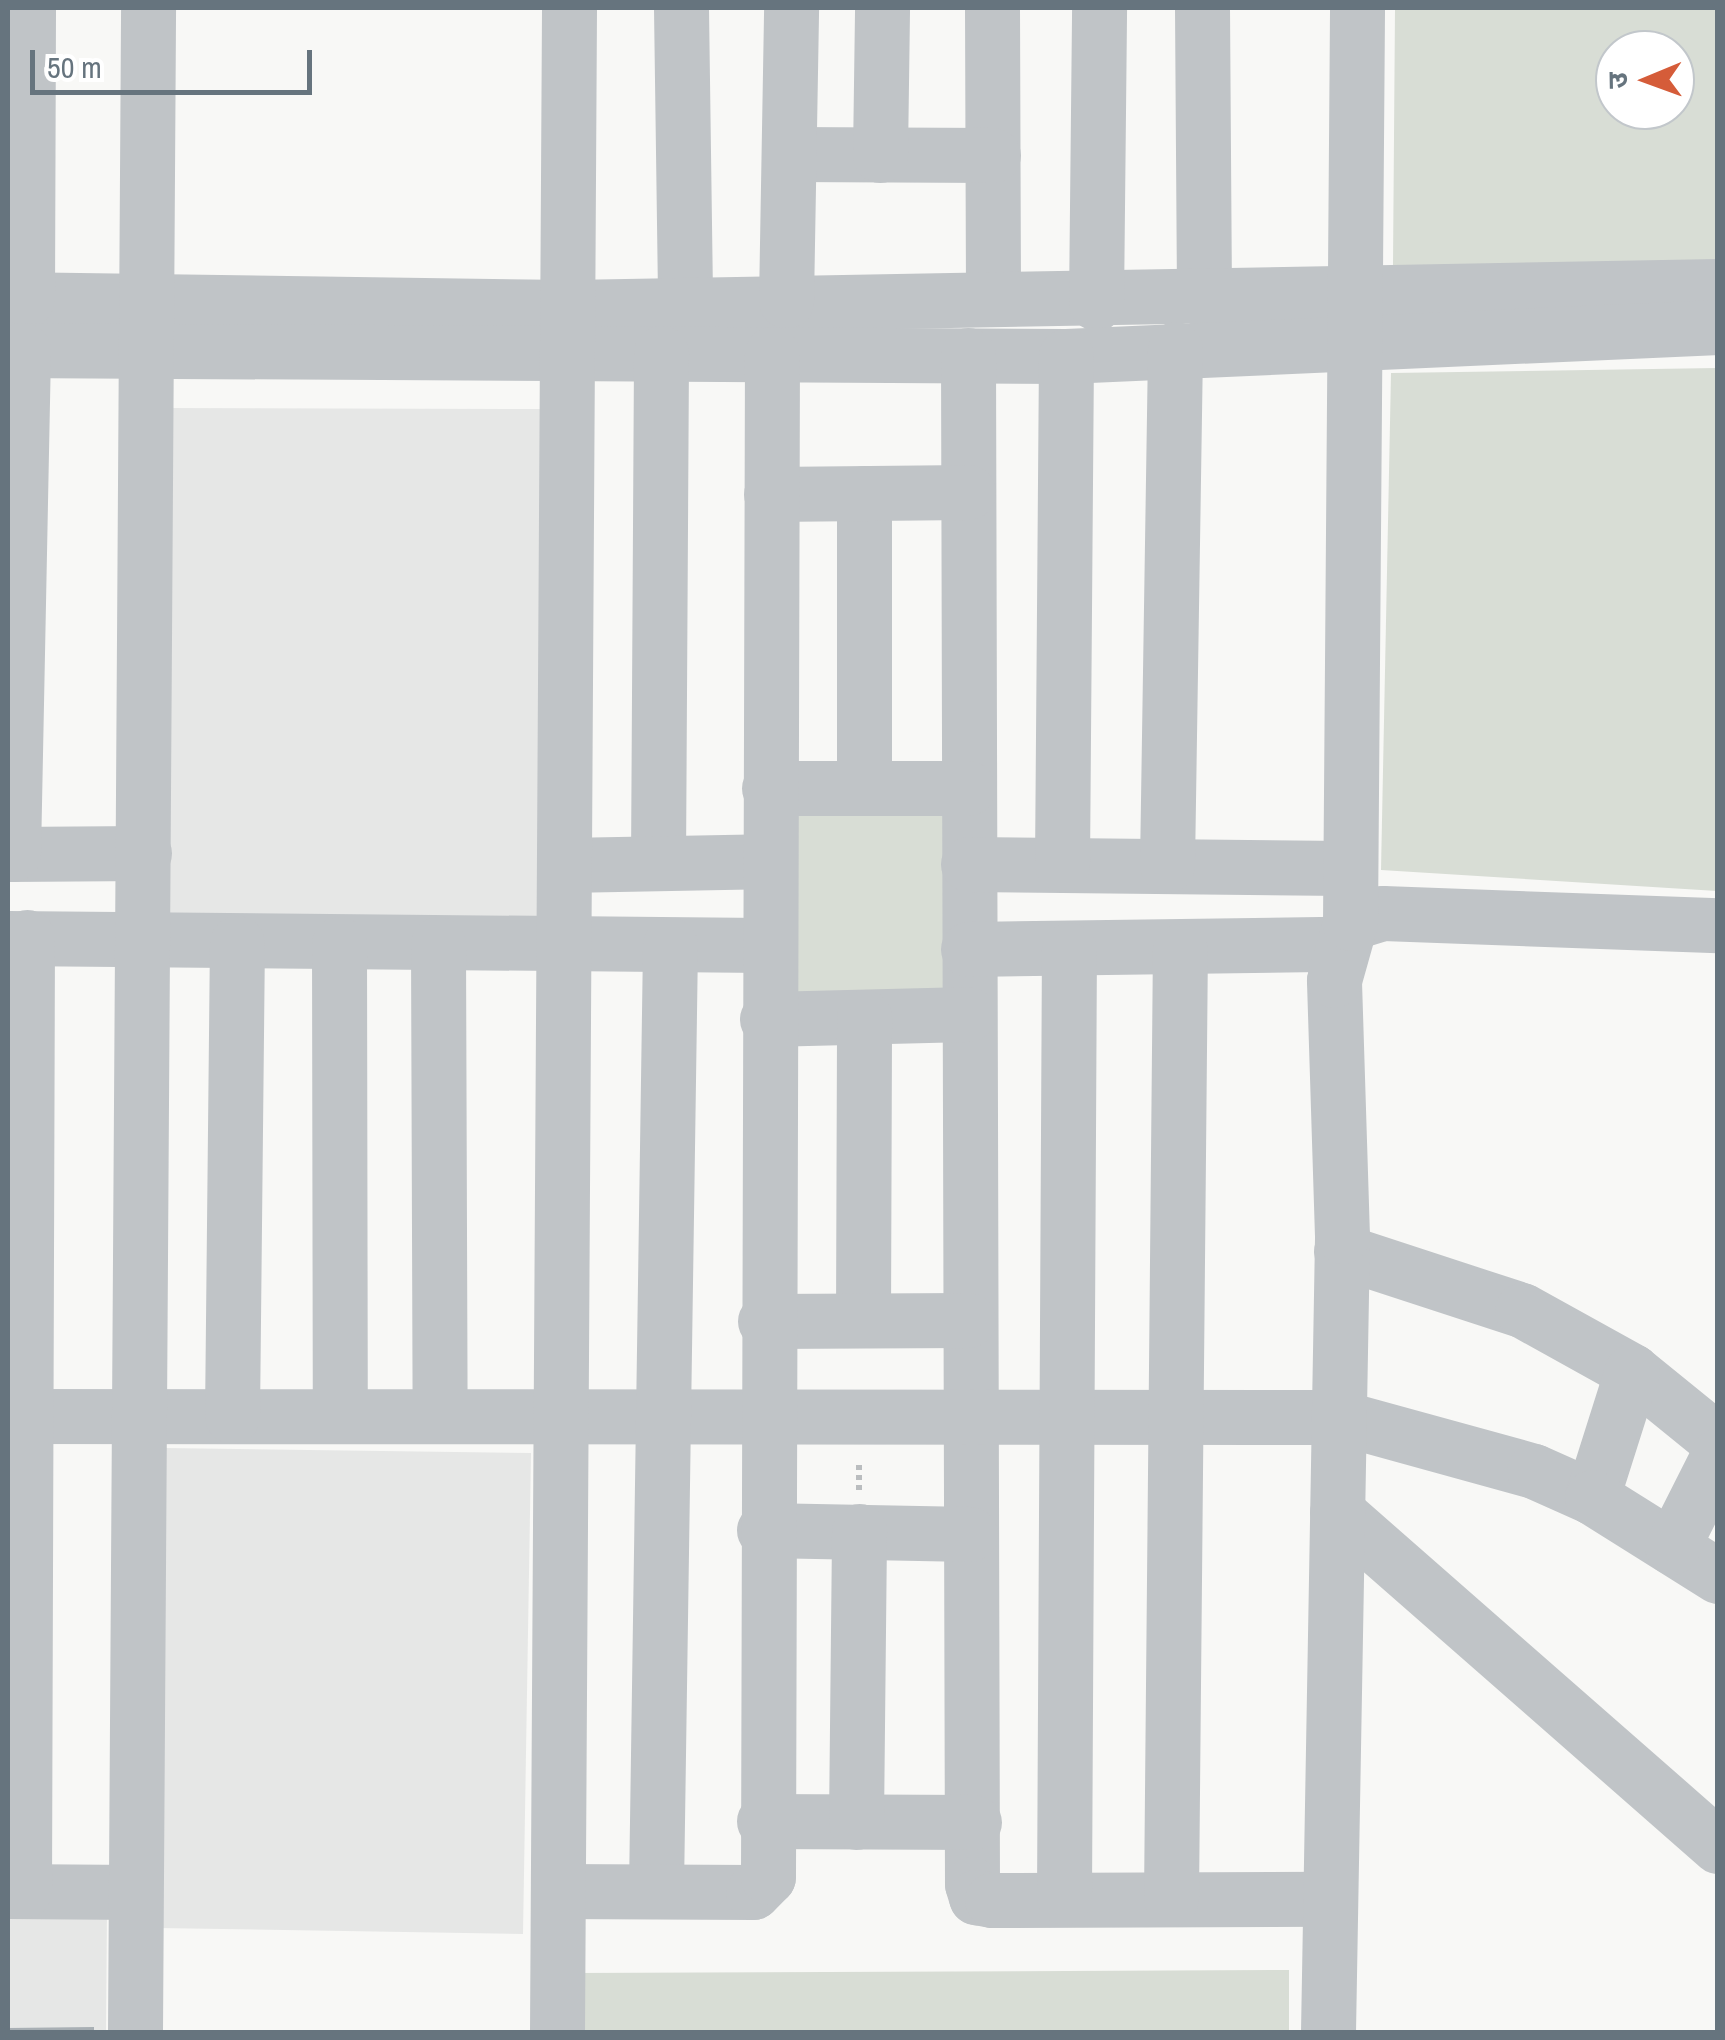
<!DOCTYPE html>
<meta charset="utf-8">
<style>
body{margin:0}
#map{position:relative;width:1725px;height:2040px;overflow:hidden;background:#f8f8f6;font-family:"Archivo Narrow","Noto Sans Devanagari",sans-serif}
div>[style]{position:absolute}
.built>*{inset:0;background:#e6e7e6}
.green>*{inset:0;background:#d8ddd5}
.building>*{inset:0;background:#a8afb4}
.path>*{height:6px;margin-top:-3px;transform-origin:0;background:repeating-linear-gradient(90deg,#babdbf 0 5px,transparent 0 10px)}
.minor>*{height:55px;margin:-27.5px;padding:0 27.5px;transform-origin:27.5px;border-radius:27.5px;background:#c0c4c7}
span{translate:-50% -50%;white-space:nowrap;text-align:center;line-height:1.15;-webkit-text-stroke:10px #fff;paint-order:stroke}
.frame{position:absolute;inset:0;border:10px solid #66747e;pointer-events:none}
.north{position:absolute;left:1595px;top:30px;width:100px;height:100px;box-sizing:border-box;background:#fff;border:2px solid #c2c7cb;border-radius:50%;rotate:269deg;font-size:28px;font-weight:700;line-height:40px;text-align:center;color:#66747e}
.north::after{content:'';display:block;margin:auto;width:35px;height:45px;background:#d55c39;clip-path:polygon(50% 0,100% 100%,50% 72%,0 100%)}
.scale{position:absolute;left:30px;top:50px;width:282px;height:45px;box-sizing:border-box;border:5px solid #66747e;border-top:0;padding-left:12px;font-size:30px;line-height:35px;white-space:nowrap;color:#66747e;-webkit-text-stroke:8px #fff;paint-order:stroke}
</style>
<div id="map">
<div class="built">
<i style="clip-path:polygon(165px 408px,555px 409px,556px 936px,157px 935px)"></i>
<i style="clip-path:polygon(165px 1448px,531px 1453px,523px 1934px,157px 1928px)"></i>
<i style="clip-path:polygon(8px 1912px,107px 1912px,106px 2032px,8px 2032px)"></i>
</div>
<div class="green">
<i style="clip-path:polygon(evenodd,1395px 8px,1717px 8px,1717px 268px,1393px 265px,1395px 8px,1615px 50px,1675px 50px,1675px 110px,1615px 110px,1615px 50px)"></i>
<i style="clip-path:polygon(1717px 368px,1717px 891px,1381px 870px,1391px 373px)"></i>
<i style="clip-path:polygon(777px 794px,951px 794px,950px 1008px,776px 1007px)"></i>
<i style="clip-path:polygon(1289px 1970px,1289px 2032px,573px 2032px,573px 1973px)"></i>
</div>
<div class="building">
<i style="clip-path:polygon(94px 2027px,94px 2032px,8px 2032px,8px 2028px)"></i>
</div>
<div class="path">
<i style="left:859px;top:1490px;width:27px;rotate:-90deg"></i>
</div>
<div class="minor">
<i style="left:681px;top:8px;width:296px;rotate:89.2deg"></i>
<i style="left:992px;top:8px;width:290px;rotate:89.8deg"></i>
<i style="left:1202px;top:8px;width:292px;rotate:89.6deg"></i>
<i style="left:789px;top:154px;width:204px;rotate:0.3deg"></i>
<i style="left:880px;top:155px;width:147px;rotate:-89.2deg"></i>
<i style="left:8px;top:299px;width:562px;rotate:0.82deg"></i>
<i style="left:570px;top:307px;width:1148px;rotate:-1.05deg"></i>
<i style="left:27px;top:299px;width:291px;rotate:-89.8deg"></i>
<i style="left:786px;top:301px;width:293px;rotate:-89deg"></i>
<i style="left:1096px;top:303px;width:295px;rotate:-89.4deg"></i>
<i style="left:8px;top:350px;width:1058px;rotate:0.32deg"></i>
<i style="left:1066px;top:356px;width:653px;rotate:-2.55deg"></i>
<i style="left:968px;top:355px;width:1529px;rotate:89.85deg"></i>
<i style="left:972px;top:1884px;width:14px;rotate:73deg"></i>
<i style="left:976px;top:1897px;width:16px;rotate:11deg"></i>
<i style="left:992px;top:1900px;width:337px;rotate:-0.2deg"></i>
<i style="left:864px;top:493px;width:295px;rotate:90deg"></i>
<i style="left:771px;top:494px;width:197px;rotate:-0.6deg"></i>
<i style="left:769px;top:788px;width:199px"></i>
<i style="left:8px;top:854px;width:136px;rotate:-0.4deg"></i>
<i style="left:13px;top:854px;width:504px;rotate:-88.86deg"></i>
<i style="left:658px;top:863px;width:510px;rotate:-89.66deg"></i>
<i style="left:968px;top:864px;width:376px;rotate:0.6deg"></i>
<i style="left:1062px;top:864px;width:508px;rotate:-89.55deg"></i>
<i style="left:565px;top:865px;width:204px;rotate:-1.1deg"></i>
<i style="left:1167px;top:865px;width:516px;rotate:-89.11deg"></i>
<i style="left:1350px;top:923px;width:34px;rotate:-17deg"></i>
<i style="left:1383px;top:913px;width:335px;rotate:2.1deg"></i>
<i style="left:8px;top:938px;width:760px;rotate:0.53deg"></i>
<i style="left:339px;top:944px;width:472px;rotate:89.9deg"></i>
<i style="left:438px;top:944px;width:472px;rotate:89.8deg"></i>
<i style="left:968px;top:949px;width:369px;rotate:-0.8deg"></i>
<i style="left:767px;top:1019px;width:201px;rotate:-1.4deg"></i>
<i style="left:1341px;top:1251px;width:190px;rotate:18.1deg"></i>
<i style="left:1522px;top:1310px;width:126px;rotate:29deg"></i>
<i style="left:1632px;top:1371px;width:111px;rotate:39.1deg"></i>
<i style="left:863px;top:1320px;width:303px;rotate:-89.8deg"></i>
<i style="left:765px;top:1321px;width:203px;rotate:-0.3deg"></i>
<i style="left:8px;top:1416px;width:1330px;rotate:0.04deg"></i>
<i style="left:1338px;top:1417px;width:203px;rotate:15.4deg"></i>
<i style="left:1534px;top:1471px;width:64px;rotate:24.1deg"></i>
<i style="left:1592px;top:1497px;width:132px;rotate:-72.4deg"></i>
<i style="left:232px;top:1416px;width:473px;rotate:-89.4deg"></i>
<i style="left:1592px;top:1497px;width:149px;rotate:32.1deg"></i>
<i style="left:1337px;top:1512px;width:507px;rotate:41.24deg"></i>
<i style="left:764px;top:1530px;width:206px;rotate:1.1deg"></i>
<i style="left:1672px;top:1547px;width:102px;rotate:-63.2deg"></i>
<i style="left:764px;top:1821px;width:210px;rotate:0.3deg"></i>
<i style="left:856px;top:1822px;width:291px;rotate:-89.4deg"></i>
<i style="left:656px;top:1889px;width:944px;rotate:-89.15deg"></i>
<i style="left:8px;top:1891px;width:127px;rotate:0.5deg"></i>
<i style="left:24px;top:1891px;width:954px;rotate:-89.82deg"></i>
<i style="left:558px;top:1891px;width:195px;rotate:0.3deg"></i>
<i style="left:753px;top:1892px;width:21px;rotate:-45deg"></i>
<i style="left:768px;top:1877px;width:1523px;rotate:-89.85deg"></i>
<i style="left:1064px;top:1897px;width:947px;rotate:-89.7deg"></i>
<i style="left:1171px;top:1898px;width:947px;rotate:-89.46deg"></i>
<i style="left:135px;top:2032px;width:2024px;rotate:-89.63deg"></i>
<i style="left:557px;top:2032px;width:2024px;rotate:-89.66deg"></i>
<i style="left:1328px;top:2032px;width:796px;rotate:-88.99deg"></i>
<i style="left:1342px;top:1236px;width:256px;rotate:-91.8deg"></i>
<i style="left:1334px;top:980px;width:59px;rotate:-74.3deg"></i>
<i style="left:1350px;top:923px;width:915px;rotate:-89.56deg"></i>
</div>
<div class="frame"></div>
<div class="north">उ</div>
<div class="scale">50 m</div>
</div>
